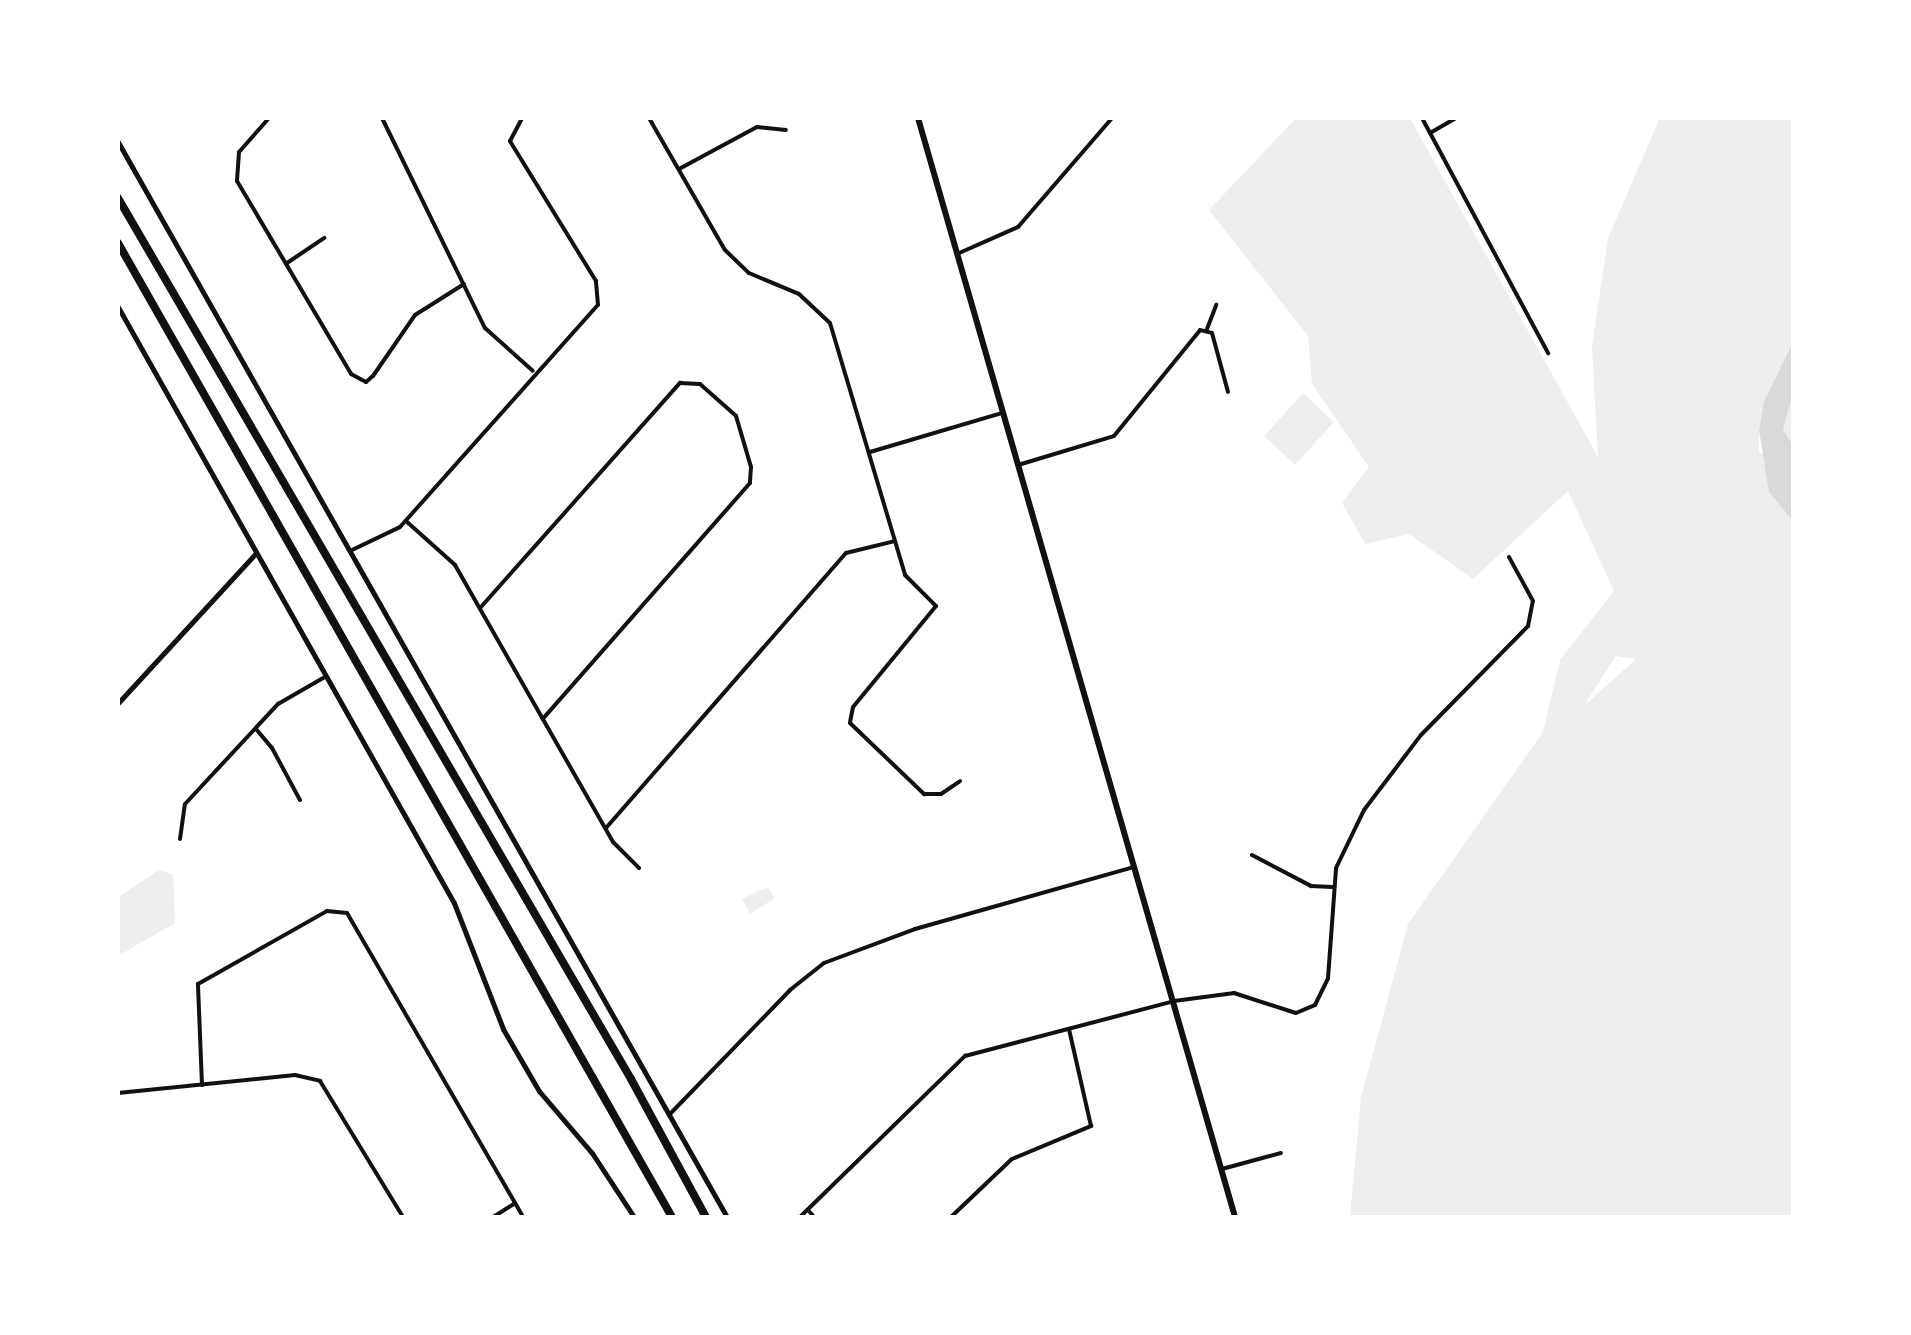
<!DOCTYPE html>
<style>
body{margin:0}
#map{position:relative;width:1911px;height:1335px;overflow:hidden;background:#fff;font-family:Overpass,sans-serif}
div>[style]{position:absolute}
.green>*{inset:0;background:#eee}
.water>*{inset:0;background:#d9d9d9}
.minor>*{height:4px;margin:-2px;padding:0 2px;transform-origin:2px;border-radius:2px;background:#111}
.tertiary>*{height:5px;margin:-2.5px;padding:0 2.5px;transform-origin:2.5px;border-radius:2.5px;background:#111}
.secondary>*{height:6px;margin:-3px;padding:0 3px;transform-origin:3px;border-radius:3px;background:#111}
.motorway>*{height:8px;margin:-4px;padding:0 4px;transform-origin:4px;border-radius:4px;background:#111}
span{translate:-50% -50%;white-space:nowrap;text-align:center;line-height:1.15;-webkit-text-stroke:6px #fff;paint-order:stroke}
.frame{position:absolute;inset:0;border:120px solid #fff;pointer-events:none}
</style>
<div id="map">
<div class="green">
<i style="clip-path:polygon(evenodd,1296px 118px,1410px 118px,1598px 457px,1592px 347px,1608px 238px,1660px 118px,1793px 118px,1793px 342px,1764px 401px,1759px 430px,1759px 453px,1793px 455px,1793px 1217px,1350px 1217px,1361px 1097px,1408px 924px,1543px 732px,1560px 660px,1614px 591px,1568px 491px,1473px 579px,1409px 534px,1365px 544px,1342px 503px,1369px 467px,1312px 384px,1308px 336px,1209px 210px,1296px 118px,1616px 656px,1636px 659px,1586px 704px,1585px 704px,1616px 656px)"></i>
<i style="clip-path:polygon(1303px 393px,1334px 422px,1295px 465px,1264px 436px)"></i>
<i style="clip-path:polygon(1793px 393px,1793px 412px,1791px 442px,1783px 430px)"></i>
<i style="clip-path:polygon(159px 870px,173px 874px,175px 923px,118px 956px,118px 897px)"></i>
<i style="clip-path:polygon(768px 887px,775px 898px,750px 914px,742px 899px)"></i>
</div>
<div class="water">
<i style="clip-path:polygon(1793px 342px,1793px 393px,1783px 430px,1791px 442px,1793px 412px,1793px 521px,1769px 492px,1759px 430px,1764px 401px)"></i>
</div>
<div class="minor">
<i style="left:269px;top:118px;width:45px;rotate:131.4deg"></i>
<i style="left:239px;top:152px;width:29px;rotate:94deg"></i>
<i style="left:237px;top:181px;width:224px;rotate:59.4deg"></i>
<i style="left:351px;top:374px;width:17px;rotate:28deg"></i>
<i style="left:366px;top:382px;width:9px;rotate:-41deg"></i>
<i style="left:373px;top:376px;width:74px;rotate:-55.5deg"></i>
<i style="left:415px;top:315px;width:58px;rotate:-32.3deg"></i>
<i style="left:382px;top:118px;width:234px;rotate:63.9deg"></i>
<i style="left:485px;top:328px;width:64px;rotate:41.9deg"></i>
<i style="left:649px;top:118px;width:152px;rotate:60.1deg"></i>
<i style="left:725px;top:250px;width:33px;rotate:44deg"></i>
<i style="left:749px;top:273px;width:54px;rotate:22.8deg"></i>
<i style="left:799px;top:294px;width:42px;rotate:43.1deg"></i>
<i style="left:830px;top:323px;width:263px;rotate:73.4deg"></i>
<i style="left:905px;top:575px;width:44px;rotate:45deg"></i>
<i style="left:936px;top:606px;width:131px;rotate:129.4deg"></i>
<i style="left:853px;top:707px;width:16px;rotate:101deg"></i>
<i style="left:850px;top:723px;width:103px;rotate:43.8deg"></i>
<i style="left:924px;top:794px;width:17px"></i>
<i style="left:941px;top:794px;width:23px;rotate:-34deg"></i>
<i style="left:1422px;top:118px;width:267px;rotate:61.8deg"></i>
<i style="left:1430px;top:133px;width:30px;rotate:-30deg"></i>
<i style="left:679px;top:169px;width:89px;rotate:-28.3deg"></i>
<i style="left:757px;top:127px;width:29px;rotate:6deg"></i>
<i style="left:957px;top:254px;width:67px;rotate:-23.9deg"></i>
<i style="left:1018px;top:227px;width:144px;rotate:-49.2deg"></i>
<i style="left:287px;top:263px;width:45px;rotate:-34deg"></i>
<i style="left:1207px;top:329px;width:26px;rotate:-69deg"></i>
<i style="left:870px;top:452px;width:138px;rotate:-16.5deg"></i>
<i style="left:1018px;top:465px;width:100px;rotate:-16.8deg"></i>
<i style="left:1114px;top:436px;width:136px;rotate:-50.9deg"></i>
<i style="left:1200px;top:330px;width:12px;rotate:14deg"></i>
<i style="left:1212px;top:333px;width:61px;rotate:74.8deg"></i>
<i style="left:406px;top:521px;width:66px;rotate:41.9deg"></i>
<i style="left:455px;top:565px;width:319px;rotate:60.3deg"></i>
<i style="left:613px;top:842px;width:37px;rotate:45deg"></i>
<i style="left:352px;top:550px;width:53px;rotate:-25.6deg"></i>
<i style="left:400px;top:527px;width:297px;rotate:-48.3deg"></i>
<i style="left:598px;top:305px;width:24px;rotate:-95deg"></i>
<i style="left:596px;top:281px;width:164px;rotate:-121.6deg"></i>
<i style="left:510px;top:141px;width:26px;rotate:-62deg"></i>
<i style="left:481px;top:607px;width:300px;rotate:-48.4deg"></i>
<i style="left:680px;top:383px;width:20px;rotate:3deg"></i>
<i style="left:700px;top:384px;width:48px;rotate:41.6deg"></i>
<i style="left:736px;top:416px;width:53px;rotate:73.6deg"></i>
<i style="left:751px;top:467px;width:16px;rotate:94deg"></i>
<i style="left:750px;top:483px;width:314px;rotate:131.3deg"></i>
<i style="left:256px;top:729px;width:25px;rotate:50deg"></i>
<i style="left:272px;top:748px;width:59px;rotate:61.7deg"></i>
<i style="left:606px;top:828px;width:365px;rotate:-48.9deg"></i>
<i style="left:846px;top:553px;width:50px;rotate:-13.8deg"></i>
<i style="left:180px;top:839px;width:35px;rotate:-82deg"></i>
<i style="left:185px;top:804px;width:137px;rotate:-47.1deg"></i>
<i style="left:278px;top:704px;width:54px;rotate:-29.9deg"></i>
<i style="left:1252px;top:855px;width:67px;rotate:27.7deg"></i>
<i style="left:1311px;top:886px;width:21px;rotate:3deg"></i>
<i style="left:202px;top:1085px;width:101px;rotate:-92.3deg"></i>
<i style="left:198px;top:984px;width:148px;rotate:-29.5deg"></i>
<i style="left:327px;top:911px;width:20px;rotate:6deg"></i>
<i style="left:347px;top:913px;width:351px;rotate:59.9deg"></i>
<i style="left:118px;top:1093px;width:178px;rotate:-5.8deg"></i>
<i style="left:295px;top:1075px;width:26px;rotate:13deg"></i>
<i style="left:320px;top:1081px;width:159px;rotate:58.6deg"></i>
<i style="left:670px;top:1114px;width:173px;rotate:-45.9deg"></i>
<i style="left:790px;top:990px;width:43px;rotate:-38.5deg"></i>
<i style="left:824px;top:963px;width:97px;rotate:-20.5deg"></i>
<i style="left:915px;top:929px;width:228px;rotate:-15.8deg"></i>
<i style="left:1222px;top:1169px;width:61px;rotate:-15.2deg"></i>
<i style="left:808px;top:1210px;width:9px;rotate:49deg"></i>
<i style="left:493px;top:1217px;width:26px;rotate:-32deg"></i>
<i style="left:800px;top:1217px;width:231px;rotate:-44.3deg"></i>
<i style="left:965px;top:1056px;width:216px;rotate:-14.7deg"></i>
<i style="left:1174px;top:1001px;width:61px;rotate:-7.6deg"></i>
<i style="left:1234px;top:993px;width:65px;rotate:17.9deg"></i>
<i style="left:1296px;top:1013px;width:21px;rotate:-23deg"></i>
<i style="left:1315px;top:1005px;width:30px;rotate:-64deg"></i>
<i style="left:1328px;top:978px;width:110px;rotate:-85.8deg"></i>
<i style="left:1336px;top:868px;width:64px;rotate:-64.2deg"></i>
<i style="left:1364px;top:810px;width:94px;rotate:-52.8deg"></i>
<i style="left:1421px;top:735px;width:153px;rotate:-45.5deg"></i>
<i style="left:1528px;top:626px;width:25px;rotate:-79deg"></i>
<i style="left:1533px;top:601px;width:50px;rotate:-118.6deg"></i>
<i style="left:951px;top:1217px;width:84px;rotate:-43.6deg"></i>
<i style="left:1012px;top:1159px;width:86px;rotate:-22.7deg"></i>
<i style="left:1091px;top:1126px;width:99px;rotate:-102.8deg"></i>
</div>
<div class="tertiary">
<i style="left:118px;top:142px;width:1236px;rotate:60.47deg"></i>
<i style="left:118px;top:307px;width:684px;rotate:60.59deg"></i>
<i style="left:454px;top:903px;width:135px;rotate:68.7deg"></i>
<i style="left:503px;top:1029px;width:72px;rotate:59.9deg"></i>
<i style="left:539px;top:1091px;width:82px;rotate:49.5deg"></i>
<i style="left:592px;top:1153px;width:77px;rotate:56.7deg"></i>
<i style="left:118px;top:703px;width:204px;rotate:-47.4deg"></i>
</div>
<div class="secondary">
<i style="left:918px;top:118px;width:1144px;rotate:73.91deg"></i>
</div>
<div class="motorway">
<i style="left:118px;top:198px;width:1019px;rotate:59.79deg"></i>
<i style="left:631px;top:1079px;width:157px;rotate:61.5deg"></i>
<i style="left:118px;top:243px;width:1121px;rotate:60.37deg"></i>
</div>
<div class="frame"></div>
</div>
